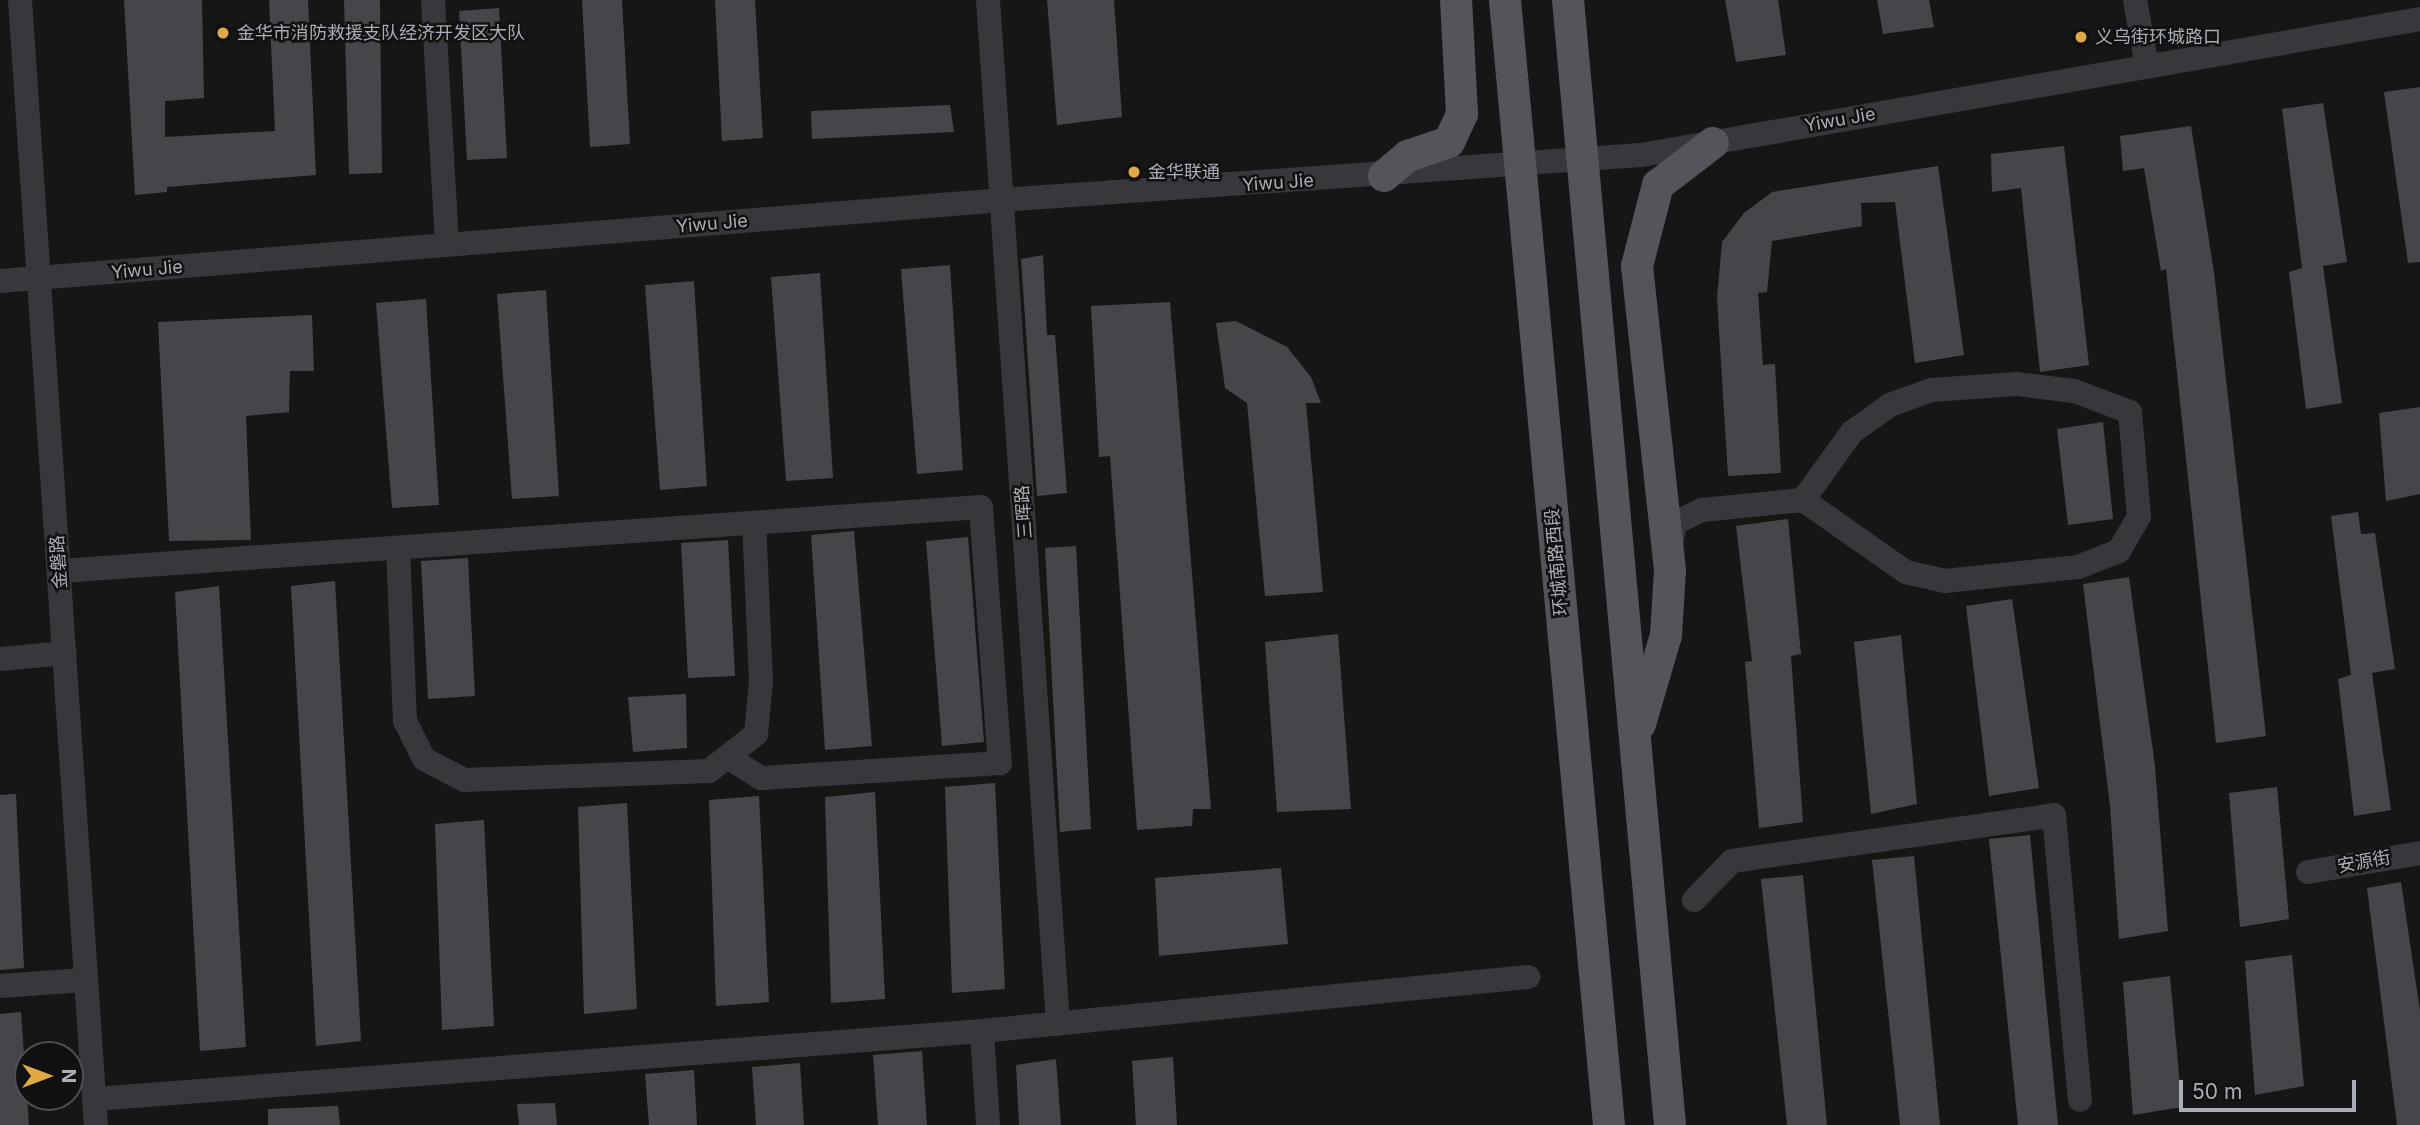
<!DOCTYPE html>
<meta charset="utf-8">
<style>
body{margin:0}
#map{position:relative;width:2420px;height:1125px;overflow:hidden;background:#161617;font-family:Inter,"Noto Sans SC",sans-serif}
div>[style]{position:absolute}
.building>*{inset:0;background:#45464a}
.minor>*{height:24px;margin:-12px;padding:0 12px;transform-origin:12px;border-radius:12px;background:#37383c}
.major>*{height:32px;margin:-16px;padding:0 16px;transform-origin:16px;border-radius:16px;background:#53555b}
.dots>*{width:19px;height:19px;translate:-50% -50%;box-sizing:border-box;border:4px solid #111112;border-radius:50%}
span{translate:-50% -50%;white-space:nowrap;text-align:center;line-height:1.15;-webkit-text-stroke:5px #111112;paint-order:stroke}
.poi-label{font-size:18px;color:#a9adb6}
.left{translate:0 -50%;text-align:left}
.street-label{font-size:18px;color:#a9adb6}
.north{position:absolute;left:14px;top:1041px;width:70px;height:70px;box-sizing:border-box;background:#111112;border:2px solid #4e4f54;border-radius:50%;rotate:90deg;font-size:19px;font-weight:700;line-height:28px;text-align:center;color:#a9adb6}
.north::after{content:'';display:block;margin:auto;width:24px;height:32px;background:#e1a944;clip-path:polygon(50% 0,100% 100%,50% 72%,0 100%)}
.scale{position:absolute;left:2179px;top:1080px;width:177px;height:32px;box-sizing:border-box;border:4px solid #a9adb6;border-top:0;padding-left:9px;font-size:21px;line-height:24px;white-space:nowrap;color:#a9adb6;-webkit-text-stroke:5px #111112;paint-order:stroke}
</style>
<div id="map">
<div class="building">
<i style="clip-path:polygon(124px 0,202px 0,204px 98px,165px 101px,165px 137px,275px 131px,269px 0,308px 0,316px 175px,167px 187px,167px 192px,135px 195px)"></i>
<i style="clip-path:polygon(344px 0,380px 0,382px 173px,349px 174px)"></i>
<i style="clip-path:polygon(582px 0,622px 0,630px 144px,590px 147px)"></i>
<i style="clip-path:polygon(715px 0,755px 0,763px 138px,722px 141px)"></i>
<i style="clip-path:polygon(1047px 0,1114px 0,1122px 117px,1057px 125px)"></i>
<i style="clip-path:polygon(1725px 0,1778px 0,1786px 55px,1736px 62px)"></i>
<i style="clip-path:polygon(1877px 0,1929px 0,1934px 27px,1883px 34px)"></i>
<i style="clip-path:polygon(499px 8px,507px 158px,467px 160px,459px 11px)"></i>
<i style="clip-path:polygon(2420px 87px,2420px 262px,2408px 263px,2384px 92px)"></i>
<i style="clip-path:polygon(2323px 103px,2347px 262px,2323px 266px,2342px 403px,2306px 409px,2289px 272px,2302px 268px,2282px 109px)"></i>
<i style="clip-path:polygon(950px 105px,954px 132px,812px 139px,811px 111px)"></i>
<i style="clip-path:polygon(2191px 126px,2214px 272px,2266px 736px,2216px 743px,2166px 269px,2161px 271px,2144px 168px,2123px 171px,2120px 136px)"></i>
<i style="clip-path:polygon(2064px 146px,2089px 365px,2040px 372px,2021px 188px,1992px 192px,1991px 154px)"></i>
<i style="clip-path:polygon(1938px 166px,1964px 355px,1915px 363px,1895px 202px,1861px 203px,1862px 226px,1772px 241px,1767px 292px,1758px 293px,1763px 365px,1775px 364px,1781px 473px,1728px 476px,1717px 298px,1722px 242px,1744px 213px,1772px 192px)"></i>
<i style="clip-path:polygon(1043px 255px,1047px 335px,1055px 335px,1067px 493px,1037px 496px,1021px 259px)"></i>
<i style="clip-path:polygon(950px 265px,963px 470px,917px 474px,901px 269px)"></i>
<i style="clip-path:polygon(820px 273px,833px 478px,786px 481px,771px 277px)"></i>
<i style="clip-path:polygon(694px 281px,707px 486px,660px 490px,645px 285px)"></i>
<i style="clip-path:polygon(546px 290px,559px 496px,512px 499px,497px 294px)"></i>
<i style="clip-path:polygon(426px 299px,439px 505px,392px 508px,376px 303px)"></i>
<i style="clip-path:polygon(1170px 302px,1211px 809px,1193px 809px,1192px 826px,1137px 830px,1110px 456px,1099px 457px,1091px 306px)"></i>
<i style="clip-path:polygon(312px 315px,314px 371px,290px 371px,289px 412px,246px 416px,251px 540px,169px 541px,158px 322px)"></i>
<i style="clip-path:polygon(1236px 321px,1287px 347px,1311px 377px,1321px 403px,1306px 403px,1323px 592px,1265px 596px,1247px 403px,1225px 388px,1216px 323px)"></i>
<i style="clip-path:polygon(2420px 407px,2420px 494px,2386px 501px,2379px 413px)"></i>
<i style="clip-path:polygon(2103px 422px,2113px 519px,2068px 525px,2057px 429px)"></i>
<i style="clip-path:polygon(2358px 512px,2361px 534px,2375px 533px,2395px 669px,2372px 673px,2391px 810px,2354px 816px,2338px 679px,2351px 675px,2331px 516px)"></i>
<i style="clip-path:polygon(1788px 519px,1801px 654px,1791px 656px,1803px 822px,1759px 828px,1745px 662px,1752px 661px,1736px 526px)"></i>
<i style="clip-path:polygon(854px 531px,872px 746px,825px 750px,811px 535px)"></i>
<i style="clip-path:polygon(968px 537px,984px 742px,942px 746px,926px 541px)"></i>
<i style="clip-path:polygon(728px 540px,735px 676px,688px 678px,681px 543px)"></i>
<i style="clip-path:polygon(1076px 546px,1091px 829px,1060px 832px,1045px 548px)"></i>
<i style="clip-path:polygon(468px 558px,475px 696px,428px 699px,421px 561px)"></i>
<i style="clip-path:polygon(2129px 577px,2155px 766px,2168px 931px,2119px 939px,2110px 806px,2083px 584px)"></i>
<i style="clip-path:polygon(335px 581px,361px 1041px,316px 1046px,291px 586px)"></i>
<i style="clip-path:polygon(219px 586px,246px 1047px,200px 1051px,175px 592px)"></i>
<i style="clip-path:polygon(2012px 599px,2039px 788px,1989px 796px,1966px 606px)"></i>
<i style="clip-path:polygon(1338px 634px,1351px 809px,1277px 812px,1265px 642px)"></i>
<i style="clip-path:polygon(1901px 635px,1917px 804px,1871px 814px,1854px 642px)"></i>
<i style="clip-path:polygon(686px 694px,687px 748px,633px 752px,628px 697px)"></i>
<i style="clip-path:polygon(995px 783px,1005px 989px,952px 993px,945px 787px)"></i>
<i style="clip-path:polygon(2277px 787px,2289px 919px,2240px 927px,2229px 793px)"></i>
<i style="clip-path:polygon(875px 792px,885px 999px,831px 1003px,825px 797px)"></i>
<i style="clip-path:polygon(16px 794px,24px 968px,0 970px,0 795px)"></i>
<i style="clip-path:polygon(759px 796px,769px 1002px,716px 1006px,709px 800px)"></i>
<i style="clip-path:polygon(627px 803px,637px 1009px,584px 1014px,578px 807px)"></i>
<i style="clip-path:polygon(484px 820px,494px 1026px,442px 1030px,435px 824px)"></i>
<i style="clip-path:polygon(2030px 835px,2058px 1125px,2018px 1125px,1989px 839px)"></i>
<i style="clip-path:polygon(1914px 856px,1940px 1125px,1900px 1125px,1872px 860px)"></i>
<i style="clip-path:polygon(1281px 868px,1288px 944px,1159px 956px,1155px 878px)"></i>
<i style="clip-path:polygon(1803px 875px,1827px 1125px,1787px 1125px,1761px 879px)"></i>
<i style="clip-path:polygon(2401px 882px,2420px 1011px,2420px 1125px,2397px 1125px,2367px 888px)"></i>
<i style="clip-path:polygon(2292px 955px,2304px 1086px,2255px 1095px,2245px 961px)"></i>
<i style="clip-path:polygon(2170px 976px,2182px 1107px,2133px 1115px,2123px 982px)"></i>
<i style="clip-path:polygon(21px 1012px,29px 1125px,0 1125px,0 1014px)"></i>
<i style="clip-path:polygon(922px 1051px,927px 1125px,878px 1125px,873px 1055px)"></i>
<i style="clip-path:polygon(1173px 1057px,1177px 1125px,1136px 1125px,1132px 1061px)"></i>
<i style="clip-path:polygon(1056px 1059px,1061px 1125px,1019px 1125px,1016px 1065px)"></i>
<i style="clip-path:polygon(800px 1063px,804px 1125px,756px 1125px,752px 1067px)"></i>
<i style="clip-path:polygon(694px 1070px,697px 1125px,649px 1125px,645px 1074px)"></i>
<i style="clip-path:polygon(555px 1103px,557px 1125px,519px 1125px,517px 1104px)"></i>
<i style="clip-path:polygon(338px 1106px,340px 1125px,268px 1125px,268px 1109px)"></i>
</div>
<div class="minor">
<i style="left:20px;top:0;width:1128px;rotate:86.14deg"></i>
<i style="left:433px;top:0;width:245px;rotate:86.7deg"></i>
<i style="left:988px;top:0;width:1026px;rotate:86.09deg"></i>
<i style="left:2135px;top:0;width:68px;rotate:79.8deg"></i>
<i style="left:0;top:281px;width:1006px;rotate:-4.62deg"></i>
<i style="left:1003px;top:200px;width:640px;rotate:-4.03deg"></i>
<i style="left:1641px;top:155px;width:791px;rotate:-9.9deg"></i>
<i style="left:398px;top:548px;width:173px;rotate:87.7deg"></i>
<i style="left:405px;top:721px;width:42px;rotate:63.4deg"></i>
<i style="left:424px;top:759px;width:45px;rotate:27.7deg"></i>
<i style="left:464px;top:780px;width:245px;rotate:-2.1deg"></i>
<i style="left:709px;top:771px;width:60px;rotate:-38.2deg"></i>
<i style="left:756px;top:734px;width:53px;rotate:-84.6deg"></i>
<i style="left:761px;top:681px;width:158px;rotate:-92.5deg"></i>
<i style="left:1670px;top:549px;width:26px;rotate:-79deg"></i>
<i style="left:1675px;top:523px;width:30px;rotate:-26deg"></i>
<i style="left:1702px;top:510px;width:101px;rotate:-5.7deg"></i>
<i style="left:1803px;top:500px;width:126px;rotate:35deg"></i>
<i style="left:1906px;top:572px;width:40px;rotate:13deg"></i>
<i style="left:1945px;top:581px;width:134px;rotate:-6deg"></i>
<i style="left:2078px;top:567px;width:44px;rotate:-21.3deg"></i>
<i style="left:2119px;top:551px;width:39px;rotate:-60deg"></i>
<i style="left:2139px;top:517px;width:105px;rotate:-94.9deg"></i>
<i style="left:2130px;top:412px;width:60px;rotate:-159.4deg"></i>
<i style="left:2074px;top:391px;width:57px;rotate:-173deg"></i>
<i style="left:2017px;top:384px;width:86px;rotate:176deg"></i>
<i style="left:1931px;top:390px;width:44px;rotate:159.9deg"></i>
<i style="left:1890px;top:405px;width:47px;rotate:144.6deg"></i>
<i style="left:1852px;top:432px;width:84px;rotate:125.8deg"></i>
<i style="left:60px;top:571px;width:923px;rotate:-3.98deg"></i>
<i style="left:981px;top:507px;width:257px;rotate:85.8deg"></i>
<i style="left:1000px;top:763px;width:239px;rotate:176.4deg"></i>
<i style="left:761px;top:778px;width:40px;rotate:-148deg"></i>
<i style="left:0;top:659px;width:65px;rotate:-5.3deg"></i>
<i style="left:2308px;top:872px;width:114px;rotate:-9.6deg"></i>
<i style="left:1694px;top:900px;width:54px;rotate:-45.7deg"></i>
<i style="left:1732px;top:861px;width:325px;rotate:-8.1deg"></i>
<i style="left:2054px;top:815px;width:286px;rotate:84.8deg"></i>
<i style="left:0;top:986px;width:85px;rotate:-4deg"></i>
<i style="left:982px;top:1031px;width:94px;rotate:86.3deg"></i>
<i style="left:95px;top:1099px;width:890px;rotate:-4.38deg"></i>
<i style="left:982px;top:1031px;width:549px;rotate:-5.65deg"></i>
</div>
<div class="major">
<i style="left:1505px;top:0;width:1130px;rotate:84.72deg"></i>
<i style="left:1568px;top:0;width:1130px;rotate:84.82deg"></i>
<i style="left:1384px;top:176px;width:31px;rotate:-40deg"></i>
<i style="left:1408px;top:156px;width:43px;rotate:-18.9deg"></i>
<i style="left:1449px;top:142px;width:31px;rotate:-65deg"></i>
<i style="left:1462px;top:114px;width:114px;rotate:-93deg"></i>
<i style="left:1640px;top:724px;width:93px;rotate:-73.7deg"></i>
<i style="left:1666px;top:635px;width:65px;rotate:-86.5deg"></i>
<i style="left:1670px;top:570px;width:306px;rotate:-96.2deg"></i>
<i style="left:1637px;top:266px;width:84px;rotate:-75.5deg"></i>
<i style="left:1658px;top:185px;width:69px;rotate:-37.4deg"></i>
</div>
<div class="dots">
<i style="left:223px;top:33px;background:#e1a944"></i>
<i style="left:2081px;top:37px;background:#e1a944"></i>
<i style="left:1134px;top:172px;background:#e1a944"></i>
</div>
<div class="poi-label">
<span class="left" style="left:237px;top:33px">金华市消防救援支队经济开发区大队</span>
<span class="left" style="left:2095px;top:37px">义乌街环城路口</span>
<span class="left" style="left:1148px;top:172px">金华联通</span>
</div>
<div class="street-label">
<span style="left:1840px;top:120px;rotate:-10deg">Yiwu Jie</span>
<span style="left:1278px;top:183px;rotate:-4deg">Yiwu Jie</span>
<span style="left:712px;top:224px;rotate:-5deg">Yiwu Jie</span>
<span style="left:147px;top:270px;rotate:-5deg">Yiwu Jie</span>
<span style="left:1024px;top:512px;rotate:-94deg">三晖路</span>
<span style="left:59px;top:562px;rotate:-94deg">金磐路</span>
<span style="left:1557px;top:562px;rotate:-95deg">环城南路西段</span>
<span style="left:2364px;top:862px;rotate:-10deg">安源街</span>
</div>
<div class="north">N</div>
<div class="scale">50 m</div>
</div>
